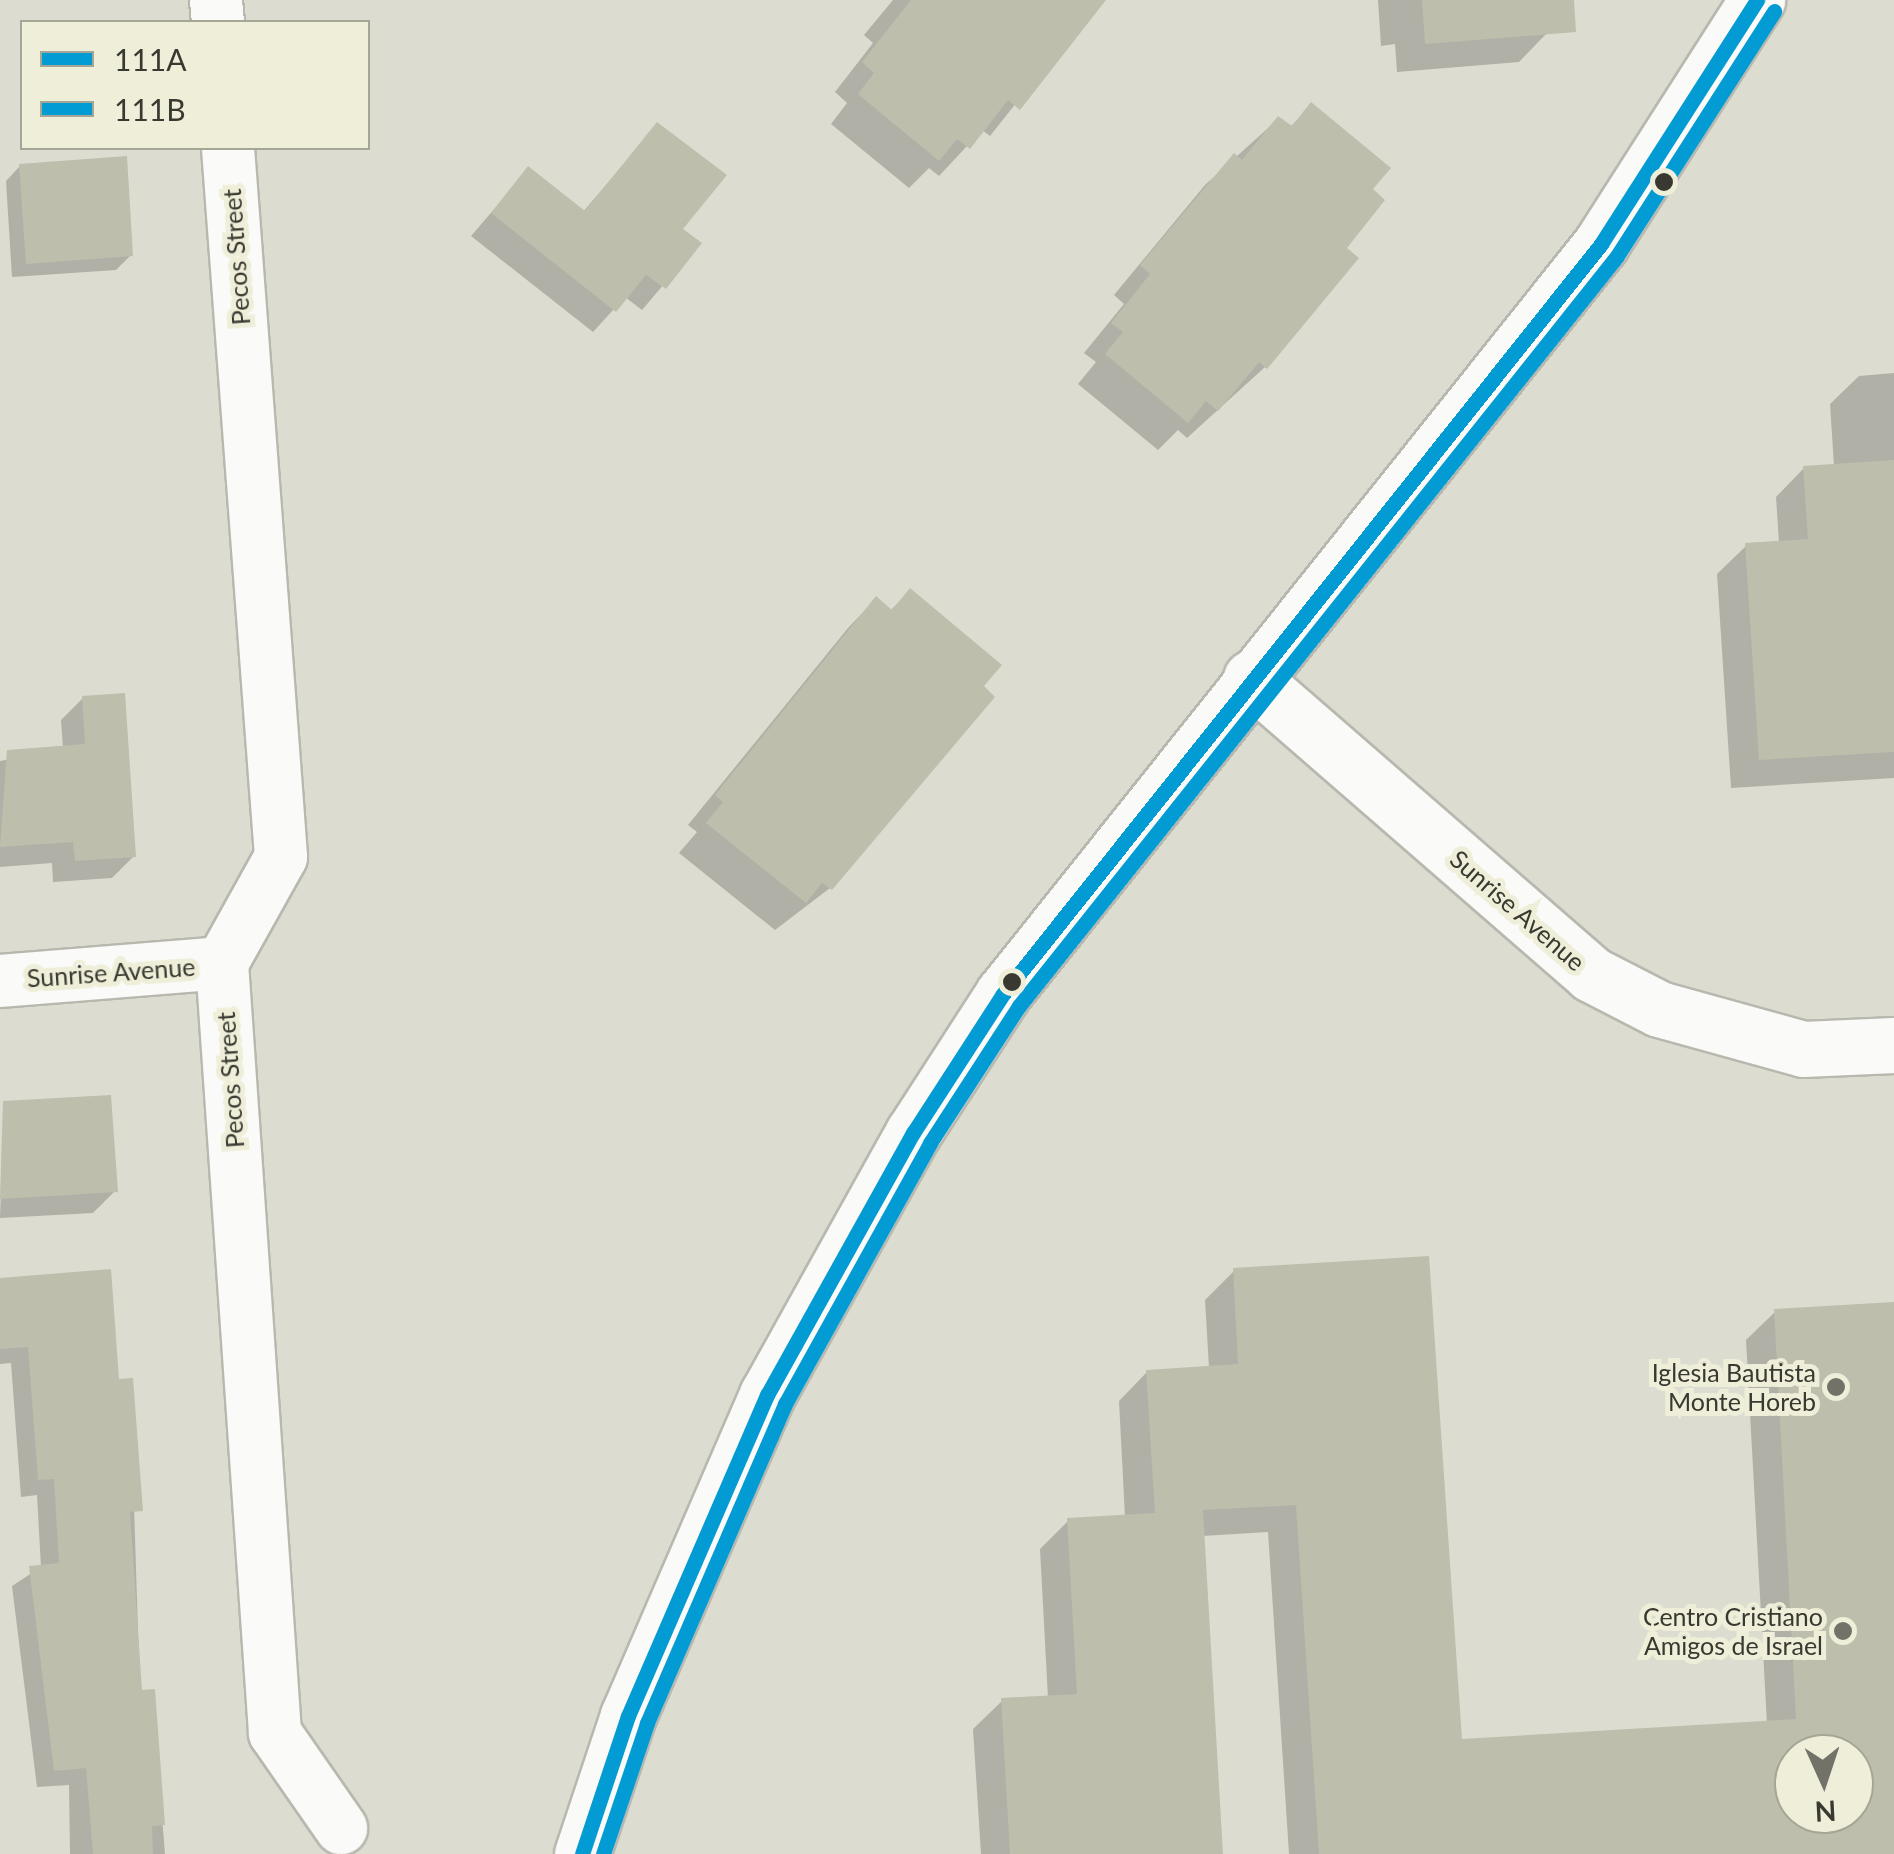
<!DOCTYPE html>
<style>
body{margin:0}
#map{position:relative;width:1894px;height:1854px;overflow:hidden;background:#dcdcd1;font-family:Lato,sans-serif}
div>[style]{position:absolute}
.shadow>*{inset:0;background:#0003}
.building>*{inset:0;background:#bebead}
.roads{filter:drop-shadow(2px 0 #b8b8af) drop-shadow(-2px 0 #b8b8af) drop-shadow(0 2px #b8b8af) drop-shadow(0 -2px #b8b8af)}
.minor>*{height:52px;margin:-26px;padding:0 26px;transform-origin:26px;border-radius:26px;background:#fafaf8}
.tertiary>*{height:55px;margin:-27.5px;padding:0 27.5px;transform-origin:27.5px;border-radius:27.5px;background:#fafaf8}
.secondary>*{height:55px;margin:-27.5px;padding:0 27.5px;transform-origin:27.5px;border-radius:27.5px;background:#fafaf8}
.bus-1>*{height:15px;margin:-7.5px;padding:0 7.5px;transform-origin:7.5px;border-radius:7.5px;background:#039bd3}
.bus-2>*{height:15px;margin:-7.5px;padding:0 7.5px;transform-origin:7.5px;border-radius:7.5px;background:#039bd3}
.dots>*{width:28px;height:28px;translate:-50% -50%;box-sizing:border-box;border:5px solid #eeeed9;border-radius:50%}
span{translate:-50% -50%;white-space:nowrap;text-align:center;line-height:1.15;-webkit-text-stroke:10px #eeeed9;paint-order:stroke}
.street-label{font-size:25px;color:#393931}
.poi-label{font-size:25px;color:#393931}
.right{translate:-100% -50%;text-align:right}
.legend{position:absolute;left:20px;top:20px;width:350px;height:130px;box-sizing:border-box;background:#eeeed9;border:2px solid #a6a696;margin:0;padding:12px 18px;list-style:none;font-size:30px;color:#393931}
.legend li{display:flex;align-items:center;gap:20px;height:50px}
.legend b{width:50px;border:2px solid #a6a696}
.north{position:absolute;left:1774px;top:1734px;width:100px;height:100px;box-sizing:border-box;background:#eeeed9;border:2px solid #a6a696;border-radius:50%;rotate:177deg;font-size:28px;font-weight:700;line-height:40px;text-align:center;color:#393931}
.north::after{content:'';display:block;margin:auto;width:35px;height:45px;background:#727269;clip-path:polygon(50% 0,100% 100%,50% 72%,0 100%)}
</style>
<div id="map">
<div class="shadow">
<i style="clip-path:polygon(893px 0,1098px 0,990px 136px,982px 130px,939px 176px,929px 168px,909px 188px,831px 124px,847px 103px,835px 92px,873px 43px,864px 35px)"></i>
<i style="clip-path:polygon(1378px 0,1560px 0,1547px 33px,1519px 62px,1397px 72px,1395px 44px,1381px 46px)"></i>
<i style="clip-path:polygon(1312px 106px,1369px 190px,1343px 248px,1265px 367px,1187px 438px,1178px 430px,1158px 450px,1078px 384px,1096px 362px,1084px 353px,1124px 304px,1114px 295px,1205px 185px,1278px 119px,1289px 128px)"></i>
<i style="clip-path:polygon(657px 125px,680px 230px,698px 244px,642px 310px,625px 297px,593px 332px,471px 236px,528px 170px,583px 212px)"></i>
<i style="clip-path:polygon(20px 166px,131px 255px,116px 270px,12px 277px,6px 181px)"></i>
<i style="clip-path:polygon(1894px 373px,1894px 778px,1731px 788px,1717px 574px,1746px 546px,1779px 543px,1776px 497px,1804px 468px,1834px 466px,1830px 404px,1859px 376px)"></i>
<i style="clip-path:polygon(910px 591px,830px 888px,775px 930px,679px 853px,697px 832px,688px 825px,848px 628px,876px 599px,890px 611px)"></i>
<i style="clip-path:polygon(83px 698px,134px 856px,112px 878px,53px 882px,52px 863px,0 867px,0 761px,63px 749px,61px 720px)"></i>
<i style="clip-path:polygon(4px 1103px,115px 1191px,93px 1213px,0 1218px)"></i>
<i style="clip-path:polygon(evenodd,1234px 1271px,1459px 1742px,1767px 1724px,1746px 1340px,1775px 1312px,1894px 1305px,1894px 1854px,1289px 1854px,1268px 1532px,1202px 1536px,1220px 1854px,981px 1854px,973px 1729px,1002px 1701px,1048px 1698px,1040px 1549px,1068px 1521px,1125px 1517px,1119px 1401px,1147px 1372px,1209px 1368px,1205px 1300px,1234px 1271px,1794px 1754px,1854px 1754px,1854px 1814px,1794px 1814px,1794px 1754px)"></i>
<i style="clip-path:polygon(0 1280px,117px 1382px,130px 1381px,140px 1693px,152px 1692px,165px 1854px,70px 1854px,69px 1785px,37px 1787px,12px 1586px,41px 1567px,37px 1495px,21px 1497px,11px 1363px,0 1364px)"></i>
</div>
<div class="building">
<i style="clip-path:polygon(911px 0,1106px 0,1020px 110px,1008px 100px,970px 149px,957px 139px,939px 161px,858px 94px,874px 73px,862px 62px)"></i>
<i style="clip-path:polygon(1422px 0,1574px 0,1576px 32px,1425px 44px)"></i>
<i style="clip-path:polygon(1311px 102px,1391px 168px,1373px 189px,1385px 200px,1347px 248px,1359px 258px,1267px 369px,1259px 362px,1218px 411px,1206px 401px,1188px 423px,1105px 354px,1123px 332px,1111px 323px,1150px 274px,1140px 265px,1234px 153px,1242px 160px,1278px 116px,1292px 126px)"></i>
<i style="clip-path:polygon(657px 122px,727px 175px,683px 229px,702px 243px,666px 289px,646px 275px,616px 312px,491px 213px,528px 166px,585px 211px)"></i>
<i style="clip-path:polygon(127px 156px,133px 256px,26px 264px,19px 164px)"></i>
<i style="clip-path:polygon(1894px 460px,1894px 752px,1759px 760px,1745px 543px,1808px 539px,1803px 466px)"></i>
<i style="clip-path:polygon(910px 588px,1002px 665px,984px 686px,995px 697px,832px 890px,822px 883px,806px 903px,706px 823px,723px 802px,715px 795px,876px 596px,892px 610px)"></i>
<i style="clip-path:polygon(125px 693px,136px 857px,75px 861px,73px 842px,0 847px,7px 750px,85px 744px,82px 696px)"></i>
<i style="clip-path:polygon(111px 1095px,118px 1192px,0 1199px,3px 1101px)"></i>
<i style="clip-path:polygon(evenodd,1429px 1256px,1462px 1739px,1796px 1719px,1774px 1309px,1894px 1302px,1894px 1854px,1319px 1854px,1296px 1505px,1203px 1510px,1223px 1854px,1010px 1854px,1001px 1698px,1077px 1694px,1067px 1518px,1155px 1513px,1146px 1370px,1238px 1364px,1233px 1268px,1429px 1256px,1794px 1754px,1854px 1754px,1854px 1814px,1794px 1814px,1794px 1754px)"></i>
<i style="clip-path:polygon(111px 1269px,119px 1379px,133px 1378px,143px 1511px,130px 1512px,142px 1690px,155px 1689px,165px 1825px,152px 1826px,153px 1854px,93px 1854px,86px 1768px,54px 1771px,29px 1566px,59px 1563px,54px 1479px,38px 1480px,28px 1347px,0 1349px,0 1278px)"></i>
</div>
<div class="roads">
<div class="minor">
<i style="left:216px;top:0;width:22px;rotate:85deg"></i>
<i style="left:228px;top:148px;width:711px;rotate:85.72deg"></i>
<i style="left:281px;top:857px;width:121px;rotate:119.1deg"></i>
<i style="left:222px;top:963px;width:772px;rotate:86.06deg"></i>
<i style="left:275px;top:1733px;width:116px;rotate:55.2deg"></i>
<i style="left:0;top:981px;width:223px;rotate:-4.6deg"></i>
</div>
<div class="tertiary">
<i style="left:1251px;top:678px;width:451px;rotate:41deg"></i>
<i style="left:1591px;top:974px;width:76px;rotate:27.2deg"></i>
<i style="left:1659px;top:1009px;width:149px;rotate:15.5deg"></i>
<i style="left:1803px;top:1049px;width:91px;rotate:-2.5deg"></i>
</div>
<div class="secondary">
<i style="left:582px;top:1854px;width:145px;rotate:-71.6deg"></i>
<i style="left:628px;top:1716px;width:350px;rotate:-66.6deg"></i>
<i style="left:767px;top:1395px;width:300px;rotate:-60.9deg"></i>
<i style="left:913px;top:1133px;width:166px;rotate:-57.1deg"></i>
<i style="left:1003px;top:994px;width:959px;rotate:-51.43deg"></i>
<i style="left:1601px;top:244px;width:290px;rotate:-57.4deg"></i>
</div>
</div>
<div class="bus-1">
<i style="left:582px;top:1854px;width:145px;rotate:-71.6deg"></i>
<i style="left:628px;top:1716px;width:350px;rotate:-66.6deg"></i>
<i style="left:767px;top:1395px;width:300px;rotate:-60.9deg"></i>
<i style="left:913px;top:1133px;width:166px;rotate:-57.1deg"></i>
<i style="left:1003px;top:994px;width:959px;rotate:-51.43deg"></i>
<i style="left:1601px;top:244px;width:290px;rotate:-57.4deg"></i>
</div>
<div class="bus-2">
<i style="left:603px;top:1854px;width:138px;rotate:-71.4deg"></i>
<i style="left:647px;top:1723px;width:348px;rotate:-66.6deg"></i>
<i style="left:785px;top:1404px;width:299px;rotate:-60.9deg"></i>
<i style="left:930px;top:1143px;width:163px;rotate:-57deg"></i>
<i style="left:1019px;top:1006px;width:959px;rotate:-51.43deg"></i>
<i style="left:1617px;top:256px;width:291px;rotate:-57.3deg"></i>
</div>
<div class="dots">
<i style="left:1664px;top:182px;background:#393931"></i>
<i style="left:1012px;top:982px;background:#393931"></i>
<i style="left:1836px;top:1387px;background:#727269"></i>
<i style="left:1843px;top:1631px;background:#727269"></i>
</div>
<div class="street-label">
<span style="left:236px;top:257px;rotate:-94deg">Pecos Street</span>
<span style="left:1518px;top:910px;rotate:41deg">Sunrise Avenue</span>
<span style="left:111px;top:972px;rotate:-4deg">Sunrise Avenue</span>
<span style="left:230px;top:1080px;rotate:-94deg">Pecos Street</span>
</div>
<div class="poi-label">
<span class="right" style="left:1816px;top:1387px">Iglesia Bautista<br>Monte Horeb</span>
<span class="right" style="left:1823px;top:1631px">Centro Cristiano<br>Amigos de Israel</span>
</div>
<ul class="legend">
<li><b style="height:12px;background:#039bd3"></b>111A</li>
<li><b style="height:12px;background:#039bd3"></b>111B</li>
</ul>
<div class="north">N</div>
</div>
